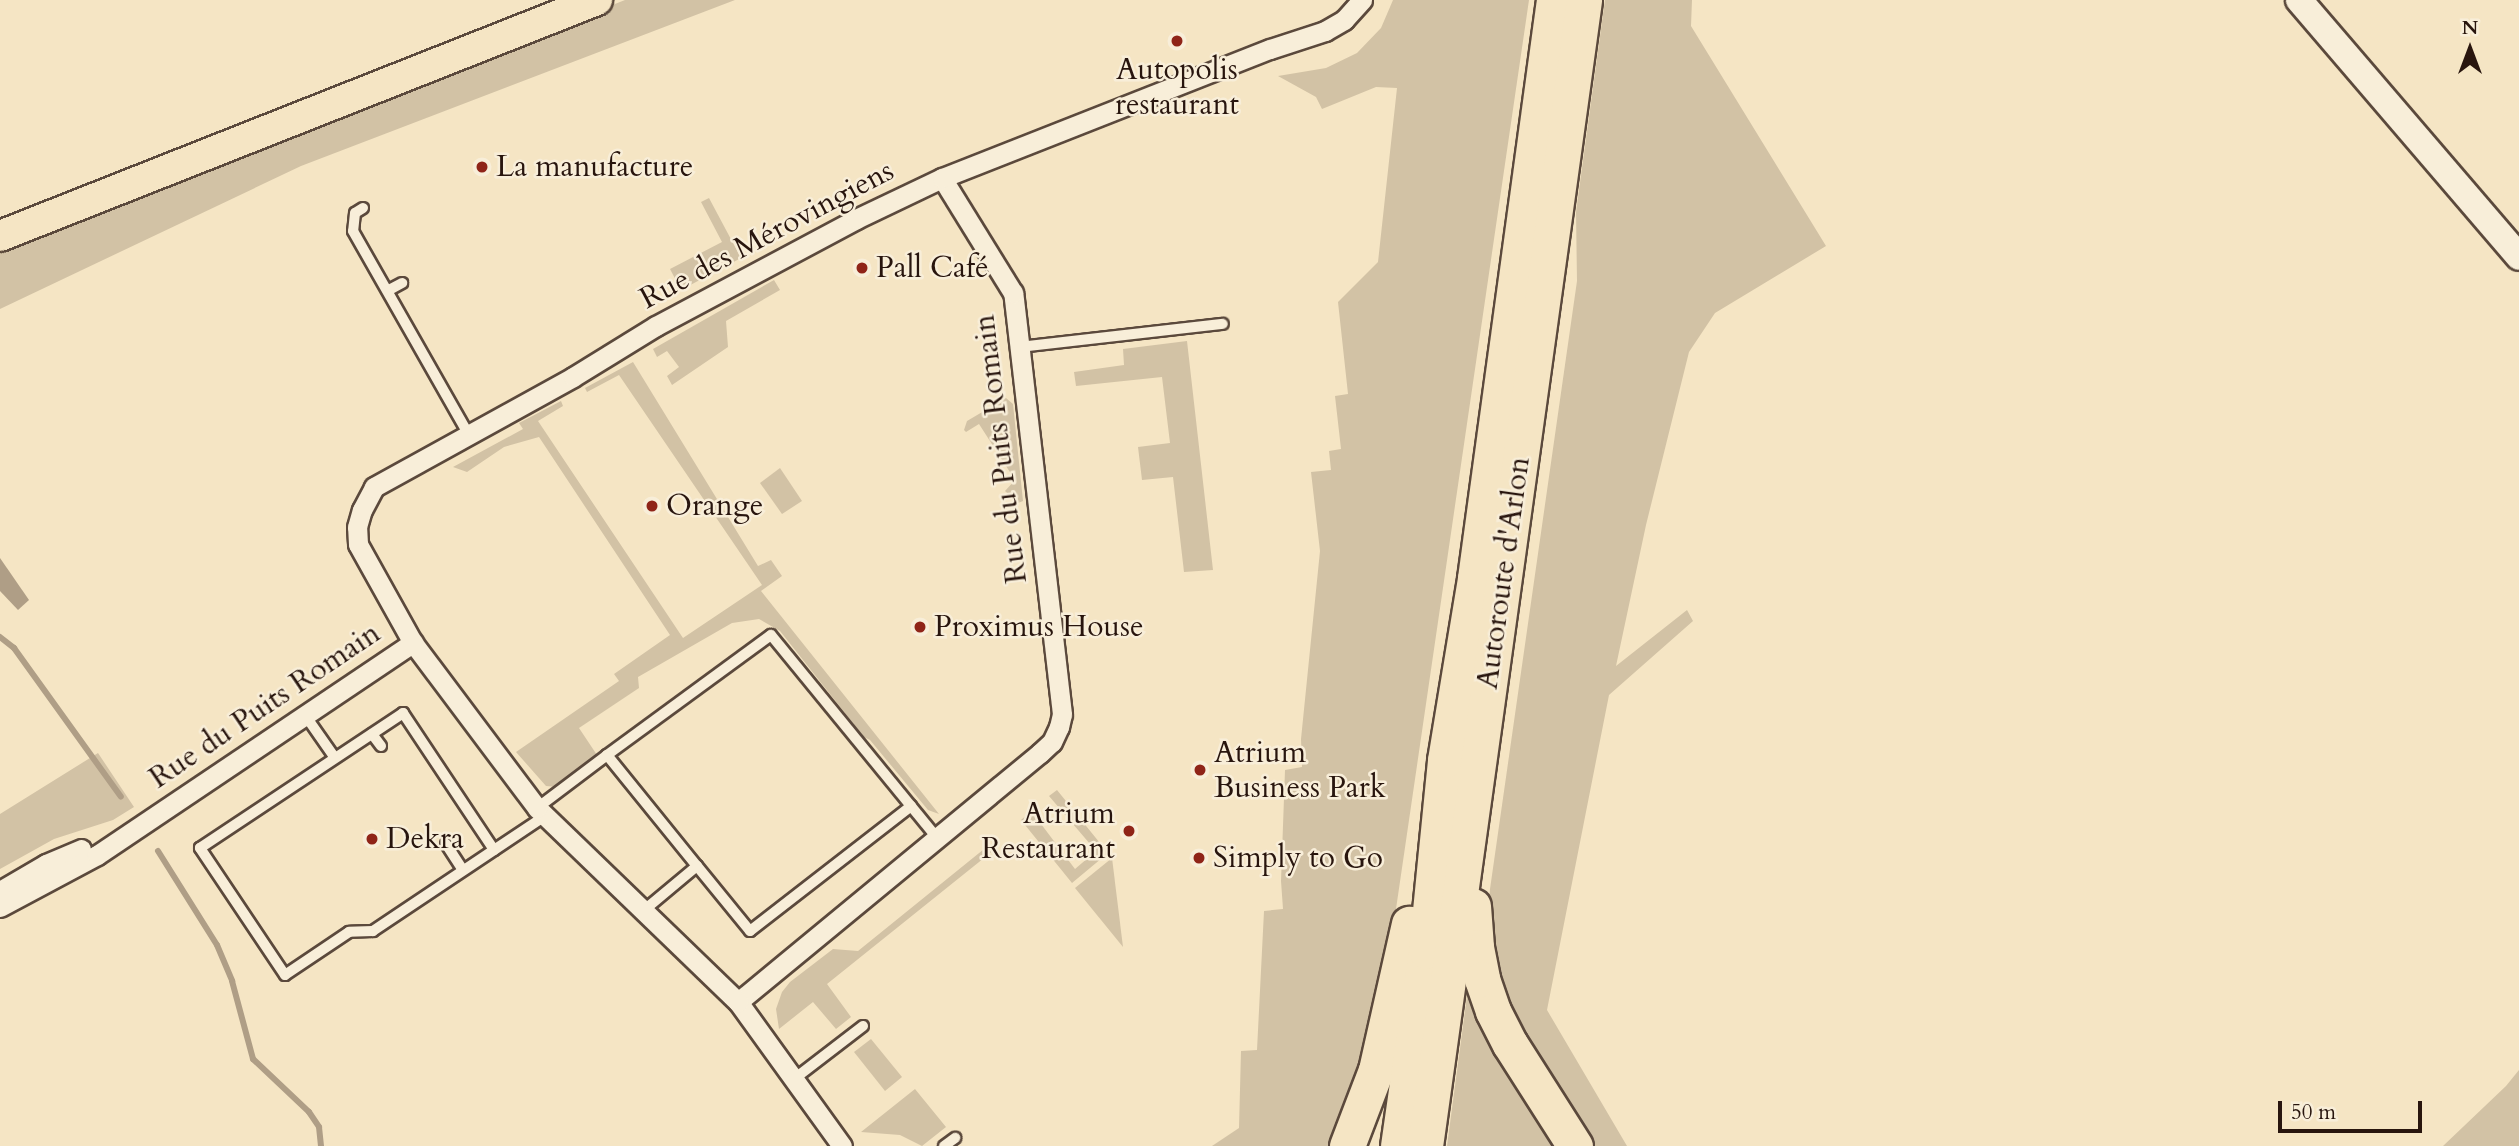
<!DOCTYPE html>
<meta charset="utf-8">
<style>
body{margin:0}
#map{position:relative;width:2519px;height:1146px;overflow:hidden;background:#f5e5c4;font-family:Cardo,serif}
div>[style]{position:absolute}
.green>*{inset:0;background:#d2c2a5}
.water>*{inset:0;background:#af9e86}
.stream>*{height:6px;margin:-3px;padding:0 3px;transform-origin:3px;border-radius:3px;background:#af9e86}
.roads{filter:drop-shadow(2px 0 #5b493c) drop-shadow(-2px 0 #5b493c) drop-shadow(0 2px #5b493c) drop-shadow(0 -2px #5b493c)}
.service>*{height:10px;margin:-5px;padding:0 5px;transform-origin:5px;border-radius:5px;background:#f8eed9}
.minor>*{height:19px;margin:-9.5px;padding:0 9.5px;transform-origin:9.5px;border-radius:9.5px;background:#f8eed9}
.secondary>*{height:26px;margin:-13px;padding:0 13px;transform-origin:13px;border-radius:13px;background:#f8eed9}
.primary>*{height:30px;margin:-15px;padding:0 15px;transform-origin:15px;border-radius:15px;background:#f5e5c4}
.motorway>*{height:35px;margin:-17.5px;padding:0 17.5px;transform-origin:17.5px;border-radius:17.5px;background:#f5e5c4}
.dots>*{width:19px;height:19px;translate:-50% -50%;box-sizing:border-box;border:4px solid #f8eed9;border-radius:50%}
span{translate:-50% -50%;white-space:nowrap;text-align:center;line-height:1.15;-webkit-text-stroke:5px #f8eed9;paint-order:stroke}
.poi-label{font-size:30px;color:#28150e}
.left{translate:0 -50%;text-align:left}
.right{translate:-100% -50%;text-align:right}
.street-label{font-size:30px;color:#28150e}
.north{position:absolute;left:2435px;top:14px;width:70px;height:70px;-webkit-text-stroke:5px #f8eed9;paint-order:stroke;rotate:0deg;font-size:19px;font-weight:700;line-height:28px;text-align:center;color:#28150e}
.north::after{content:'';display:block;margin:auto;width:24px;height:32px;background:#28150e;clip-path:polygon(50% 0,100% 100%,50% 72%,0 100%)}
.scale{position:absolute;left:2278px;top:1101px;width:144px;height:32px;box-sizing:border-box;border:4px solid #28150e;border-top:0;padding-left:9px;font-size:21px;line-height:24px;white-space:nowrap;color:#28150e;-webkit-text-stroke:5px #f8eed9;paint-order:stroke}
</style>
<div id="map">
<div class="green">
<i style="clip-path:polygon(625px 0,735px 0,301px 166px,0 309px,0 248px)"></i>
<i style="clip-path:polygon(1393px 0,1529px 0,1396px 909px,1364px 1059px,1332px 1146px,1212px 1146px,1239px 1128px,1241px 1051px,1257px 1050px,1264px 911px,1283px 909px,1281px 881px,1285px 770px,1302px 767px,1301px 739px,1320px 551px,1311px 472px,1331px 470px,1329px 451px,1341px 449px,1335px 396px,1348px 394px,1338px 302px,1378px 262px,1397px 88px,1376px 87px,1322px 109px,1316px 97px,1278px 76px,1326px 68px,1357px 53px,1381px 28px)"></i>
<i style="clip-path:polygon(1605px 0,1692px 0,1691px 26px,1826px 246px,1715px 313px,1689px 352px,1646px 525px,1616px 666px,1687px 610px,1693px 621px,1609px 695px,1547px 1010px,1627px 1146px,1591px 1146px,1520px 1035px,1486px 938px,1490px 889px,1577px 281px,1576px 212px)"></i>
<i style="clip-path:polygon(709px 198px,741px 258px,681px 290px,670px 269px,722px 242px,701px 202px)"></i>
<i style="clip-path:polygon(774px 280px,780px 290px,726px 321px,728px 347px,672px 385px,667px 376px,679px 367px,667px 351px,657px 357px,653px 349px)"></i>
<i style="clip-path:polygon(1187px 341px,1213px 570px,1184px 572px,1173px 477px,1142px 480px,1138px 447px,1170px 443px,1162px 377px,1076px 386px,1074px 372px,1124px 365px,1123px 349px)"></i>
<i style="clip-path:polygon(633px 362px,758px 566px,771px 560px,782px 576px,761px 591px,939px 814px,928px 810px,870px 740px,864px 737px,780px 631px,759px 619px,732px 623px,638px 677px,639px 688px,579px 728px,597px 755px,557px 787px,546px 786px,516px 752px,619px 681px,614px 674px,670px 635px,539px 437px,504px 447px,467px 472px,453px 467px,523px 429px,519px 423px,561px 401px,563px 406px,538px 421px,683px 638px,762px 585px,619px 375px,587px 392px,585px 388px)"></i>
<i style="clip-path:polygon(1006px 398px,1013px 404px,1023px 501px,1018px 503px,1005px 491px,1015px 480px,979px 424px,966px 432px,964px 430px,967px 421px)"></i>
<i style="clip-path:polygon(780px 468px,802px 501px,782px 514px,760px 483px)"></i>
<i style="clip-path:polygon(98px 753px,134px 807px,113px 820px,54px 839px,0 869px,0 814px)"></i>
<i style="clip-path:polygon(1057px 790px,1108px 853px,1072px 883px,1021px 820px,1029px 813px,1035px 816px,1075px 869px,1096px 851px,1049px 796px)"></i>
<i style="clip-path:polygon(989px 845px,994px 850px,827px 984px,851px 1017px,836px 1029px,813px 1002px,779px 1029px,776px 1009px,782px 992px,790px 982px,833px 949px,858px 951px)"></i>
<i style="clip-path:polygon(1112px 858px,1123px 947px,1075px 888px)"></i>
<i style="clip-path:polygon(1469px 981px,1557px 1146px,1447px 1146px)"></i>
<i style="clip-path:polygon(871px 1039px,902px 1077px,885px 1091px,854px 1052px)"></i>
<i style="clip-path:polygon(2519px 1070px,2519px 1146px,2443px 1146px,2506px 1086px)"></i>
<i style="clip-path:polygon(915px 1089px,946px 1127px,922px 1146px,900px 1135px,861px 1132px)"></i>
</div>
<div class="water">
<i style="clip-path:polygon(0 558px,29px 600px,18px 610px,0 591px)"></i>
</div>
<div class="stream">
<i style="left:0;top:637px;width:18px;rotate:38deg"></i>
<i style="left:14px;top:648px;width:183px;rotate:54.3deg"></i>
<i style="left:158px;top:851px;width:111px;rotate:57.9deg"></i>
<i style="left:217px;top:945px;width:39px;rotate:67deg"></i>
<i style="left:232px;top:981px;width:81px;rotate:74.9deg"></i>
<i style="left:253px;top:1059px;width:77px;rotate:43.4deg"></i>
<i style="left:309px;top:1112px;width:18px;rotate:56deg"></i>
<i style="left:319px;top:1127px;width:19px;rotate:84deg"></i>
</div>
<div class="roads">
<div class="service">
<i style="left:363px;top:208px;width:9px;rotate:148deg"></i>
<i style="left:355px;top:213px;width:18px;rotate:96deg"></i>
<i style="left:353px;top:231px;width:235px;rotate:60.4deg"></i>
<i style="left:389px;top:290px;width:15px;rotate:-28deg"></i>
<i style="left:1020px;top:347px;width:204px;rotate:-6.5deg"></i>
<i style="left:403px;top:713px;width:164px;rotate:56.4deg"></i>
<i style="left:494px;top:850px;width:146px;rotate:146.2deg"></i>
<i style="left:373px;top:931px;width:24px;rotate:178deg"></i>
<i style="left:349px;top:932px;width:77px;rotate:146.1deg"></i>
<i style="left:285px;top:975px;width:153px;rotate:-123.8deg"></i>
<i style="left:200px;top:848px;width:244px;rotate:-33.6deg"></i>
<i style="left:305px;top:715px;width:52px;rotate:55.1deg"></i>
<i style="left:372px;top:734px;width:15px;rotate:53deg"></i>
<i style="left:607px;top:755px;width:203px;rotate:-36.2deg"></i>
<i style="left:771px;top:635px;width:262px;rotate:50.7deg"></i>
<i style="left:537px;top:808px;width:88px;rotate:-37.1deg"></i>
<i style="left:607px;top:755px;width:143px;rotate:51deg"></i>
<i style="left:697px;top:866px;width:70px;rotate:140.2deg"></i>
<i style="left:446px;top:844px;width:31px;rotate:57deg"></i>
<i style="left:494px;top:850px;width:61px;rotate:-33.7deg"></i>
<i style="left:697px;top:866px;width:84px;rotate:50.8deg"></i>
<i style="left:750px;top:931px;width:204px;rotate:-37.8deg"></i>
<i style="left:794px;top:1079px;width:87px;rotate:-37.5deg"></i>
<i style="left:944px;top:1146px;width:14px;rotate:-36deg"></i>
</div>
<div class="minor">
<i style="left:0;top:891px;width:53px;rotate:-30.4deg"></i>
<i style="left:46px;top:864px;width:38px;rotate:-23deg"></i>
<i style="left:0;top:907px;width:110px;rotate:-28.2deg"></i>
<i style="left:97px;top:855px;width:381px;rotate:-33.9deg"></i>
<i style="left:738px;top:1002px;width:391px;rotate:-39.5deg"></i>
<i style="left:1040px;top:753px;width:16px;rotate:-43deg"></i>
<i style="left:1052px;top:742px;width:17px;rotate:-65deg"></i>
<i style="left:1059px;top:727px;width:13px;rotate:-77deg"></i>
<i style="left:1062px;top:714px;width:424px;rotate:-96.6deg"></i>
<i style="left:1013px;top:293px;width:135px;rotate:-121.7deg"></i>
<i style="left:842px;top:1146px;width:178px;rotate:-125.8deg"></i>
<i style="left:738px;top:1002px;width:279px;rotate:-136deg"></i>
<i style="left:537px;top:808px;width:206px;rotate:-126.9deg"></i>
<i style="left:413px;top:643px;width:113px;rotate:-119.1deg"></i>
<i style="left:358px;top:544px;width:17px;rotate:-93deg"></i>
<i style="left:357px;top:527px;width:18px;rotate:-74deg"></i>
<i style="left:362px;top:510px;width:26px;rotate:-62deg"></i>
<i style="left:374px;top:487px;width:227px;rotate:-28.9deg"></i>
<i style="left:573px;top:377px;width:97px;rotate:-31.6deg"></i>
<i style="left:656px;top:326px;width:227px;rotate:-28.1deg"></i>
<i style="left:856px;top:219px;width:95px;rotate:-25.5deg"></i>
<i style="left:942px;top:178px;width:352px;rotate:-21.5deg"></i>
<i style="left:1270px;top:49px;width:58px;rotate:-18.1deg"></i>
<i style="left:1325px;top:31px;width:22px;rotate:-30deg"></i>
<i style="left:1344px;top:20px;width:27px;rotate:-48deg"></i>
</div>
<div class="secondary">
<i style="left:2299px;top:0;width:338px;rotate:49.4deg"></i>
</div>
<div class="primary">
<i style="left:0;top:236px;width:642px;rotate:-21.57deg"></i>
</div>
<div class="motorway">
<i style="left:1473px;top:906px;width:41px;rotate:85.8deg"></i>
<i style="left:1476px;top:947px;width:33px;rotate:79deg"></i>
<i style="left:1482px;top:979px;width:34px;rotate:71deg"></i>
<i style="left:1493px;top:1011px;width:37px;rotate:63deg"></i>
<i style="left:1510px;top:1044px;width:121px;rotate:57.5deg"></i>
<i style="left:1347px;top:1146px;width:81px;rotate:-69.1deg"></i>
<i style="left:1376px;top:1070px;width:150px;rotate:-77.3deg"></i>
<i style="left:1398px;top:1146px;width:197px;rotate:-81.8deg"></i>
<i style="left:1426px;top:951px;width:192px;rotate:-84.3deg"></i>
<i style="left:1445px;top:760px;width:184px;rotate:-80.6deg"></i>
<i style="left:1475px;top:578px;width:583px;rotate:-82.22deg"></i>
<i style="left:1425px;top:1146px;width:1157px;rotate:-82.1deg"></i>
</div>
</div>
<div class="dots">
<i style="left:1177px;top:41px;background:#8f2418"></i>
<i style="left:482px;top:167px;background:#8f2418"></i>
<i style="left:862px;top:268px;background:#8f2418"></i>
<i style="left:652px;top:506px;background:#8f2418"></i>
<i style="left:920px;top:627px;background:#8f2418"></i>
<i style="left:1200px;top:770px;background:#8f2418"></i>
<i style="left:1129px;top:831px;background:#8f2418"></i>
<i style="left:372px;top:839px;background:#8f2418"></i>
<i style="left:1199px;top:858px;background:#8f2418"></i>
</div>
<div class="poi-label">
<span style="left:1177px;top:87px">Autopolis<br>restaurant</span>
<span class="left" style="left:496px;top:167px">La manufacture</span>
<span class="left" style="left:876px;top:268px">Pall Café</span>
<span class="left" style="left:666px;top:506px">Orange</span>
<span class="left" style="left:934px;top:627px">Proximus House</span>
<span class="left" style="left:1214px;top:770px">Atrium<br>Business Park</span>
<span class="right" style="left:1115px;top:831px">Atrium<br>Restaurant</span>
<span class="left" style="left:386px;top:839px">Dekra</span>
<span class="left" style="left:1213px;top:858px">Simply to Go</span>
</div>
<div class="street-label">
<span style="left:767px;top:235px;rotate:-28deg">Rue des Mérovingiens</span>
<span style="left:1001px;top:449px;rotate:-97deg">Rue du Puits Romain</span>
<span style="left:1504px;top:573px;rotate:-82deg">Autoroute d'Arlon</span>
<span style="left:265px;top:706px;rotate:-34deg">Rue du Puits Romain</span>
</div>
<div class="north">N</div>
<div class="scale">50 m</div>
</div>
